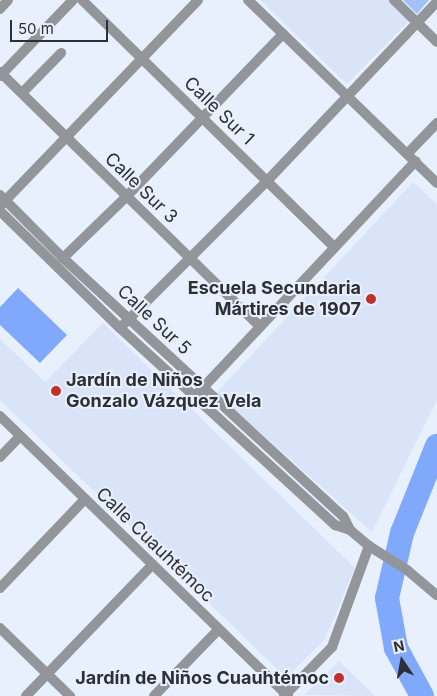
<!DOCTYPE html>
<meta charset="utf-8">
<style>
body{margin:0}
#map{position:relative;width:437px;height:696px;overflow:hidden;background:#e9f0fd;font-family:Inter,sans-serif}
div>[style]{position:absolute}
.built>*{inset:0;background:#d9e4f8}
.green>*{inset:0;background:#a3c0f9}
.water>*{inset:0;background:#80a9fc}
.river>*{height:24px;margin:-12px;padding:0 12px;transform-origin:12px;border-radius:12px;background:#80a9fc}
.street>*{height:10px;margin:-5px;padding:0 5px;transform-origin:5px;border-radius:5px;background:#92959a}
.dots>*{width:14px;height:14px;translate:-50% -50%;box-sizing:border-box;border:2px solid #e9f0fd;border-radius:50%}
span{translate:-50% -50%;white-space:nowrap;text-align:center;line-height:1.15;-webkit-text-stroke:4px #e9f0fd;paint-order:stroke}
.street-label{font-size:18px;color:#2d2f35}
.poi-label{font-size:18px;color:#2d2f35;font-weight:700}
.right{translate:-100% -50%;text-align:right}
.left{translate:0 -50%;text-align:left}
.north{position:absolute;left:377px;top:636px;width:50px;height:50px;-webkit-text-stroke:4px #e9f0fd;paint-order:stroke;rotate:348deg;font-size:14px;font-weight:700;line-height:20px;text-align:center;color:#2d2f35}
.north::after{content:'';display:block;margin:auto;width:18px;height:22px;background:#2d2f35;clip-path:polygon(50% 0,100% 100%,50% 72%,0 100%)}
.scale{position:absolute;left:10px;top:20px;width:98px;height:22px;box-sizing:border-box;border:2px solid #2d2f35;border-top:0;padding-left:6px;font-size:15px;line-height:18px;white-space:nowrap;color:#2d2f35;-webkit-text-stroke:4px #e9f0fd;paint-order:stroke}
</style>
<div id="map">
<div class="built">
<i style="clip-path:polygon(260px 0,389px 0,410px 20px,347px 84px)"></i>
<i style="clip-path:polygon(413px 182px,437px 204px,437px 400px,372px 532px,216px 393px)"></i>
<i style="clip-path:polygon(103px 323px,355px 568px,325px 639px,286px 678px,0 400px,0 339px,45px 382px)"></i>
<i style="clip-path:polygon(339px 661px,375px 696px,304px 695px)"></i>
</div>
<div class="green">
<i style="clip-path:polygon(403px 0,429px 0,417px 14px)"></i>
</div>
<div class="water">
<i style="clip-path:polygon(18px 288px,67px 335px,40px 363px,0 325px,0 307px)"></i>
</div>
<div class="river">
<i style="left:422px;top:696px;width:55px;rotate:-118.4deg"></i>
<i style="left:396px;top:648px;width:51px;rotate:-100.2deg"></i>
<i style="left:387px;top:598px;width:67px;rotate:-77deg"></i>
<i style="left:402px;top:533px;width:94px;rotate:-68.1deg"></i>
</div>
<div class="street">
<i style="left:82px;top:0;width:351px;rotate:44.4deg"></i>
<i style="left:248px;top:0;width:263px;rotate:44.1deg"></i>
<i style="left:394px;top:0;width:60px;rotate:44.3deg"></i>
<i style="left:0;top:9px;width:12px;rotate:-48deg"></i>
<i style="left:0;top:72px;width:364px;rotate:44.4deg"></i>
<i style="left:0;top:76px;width:105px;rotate:-46.2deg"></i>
<i style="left:22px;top:93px;width:56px;rotate:-45.7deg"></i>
<i style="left:408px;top:153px;width:42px;rotate:-46deg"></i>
<i style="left:0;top:195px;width:89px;rotate:45deg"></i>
<i style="left:63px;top:258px;width:381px;rotate:42.7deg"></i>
<i style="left:343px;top:516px;width:16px;rotate:63deg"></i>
<i style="left:1px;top:205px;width:284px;rotate:-46.1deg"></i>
<i style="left:0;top:211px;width:168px;rotate:44.3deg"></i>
<i style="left:120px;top:328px;width:292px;rotate:42.5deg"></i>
<i style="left:335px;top:525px;width:16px;rotate:18deg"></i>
<i style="left:350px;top:530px;width:25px;rotate:40deg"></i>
<i style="left:369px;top:546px;width:45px;rotate:32.3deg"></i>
<i style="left:407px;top:570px;width:39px;rotate:40deg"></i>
<i style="left:63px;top:258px;width:89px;rotate:-44.1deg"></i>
<i style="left:127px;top:196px;width:225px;rotate:-46.1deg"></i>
<i style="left:124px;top:324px;width:202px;rotate:-45deg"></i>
<i style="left:267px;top:181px;width:247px;rotate:-46.5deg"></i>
<i style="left:198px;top:393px;width:318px;rotate:-46.8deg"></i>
<i style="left:0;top:416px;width:402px;rotate:44.2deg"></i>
<i style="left:0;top:457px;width:29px;rotate:-46deg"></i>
<i style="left:0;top:588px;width:123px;rotate:-46.3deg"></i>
<i style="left:0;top:628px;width:98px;rotate:44.2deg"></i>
<i style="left:26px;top:696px;width:182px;rotate:-46.1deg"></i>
<i style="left:154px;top:696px;width:92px;rotate:-45.9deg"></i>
<i style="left:284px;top:696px;width:69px;rotate:-45.6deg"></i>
<i style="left:332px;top:647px;width:108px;rotate:-69.9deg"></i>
</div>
<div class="dots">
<i style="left:371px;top:299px;background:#be3029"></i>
<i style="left:56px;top:391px;background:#be3029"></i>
<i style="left:339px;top:678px;background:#be3029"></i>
</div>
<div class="street-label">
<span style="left:219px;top:111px;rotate:44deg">Calle Sur 1</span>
<span style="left:141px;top:188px;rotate:44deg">Calle Sur 3</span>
<span style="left:154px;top:320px;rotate:43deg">Calle Sur 5</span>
<span style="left:155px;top:545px;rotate:44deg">Calle Cuauhtémoc</span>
</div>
<div class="poi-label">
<span class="right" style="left:361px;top:299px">Escuela Secundaria<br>Mártires de 1907</span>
<span class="left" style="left:66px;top:391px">Jardín de Niños<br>Gonzalo Vázquez Vela</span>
<span class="right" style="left:329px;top:678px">Jardín de Niños Cuauhtémoc</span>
</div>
<div class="north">N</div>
<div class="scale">50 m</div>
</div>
